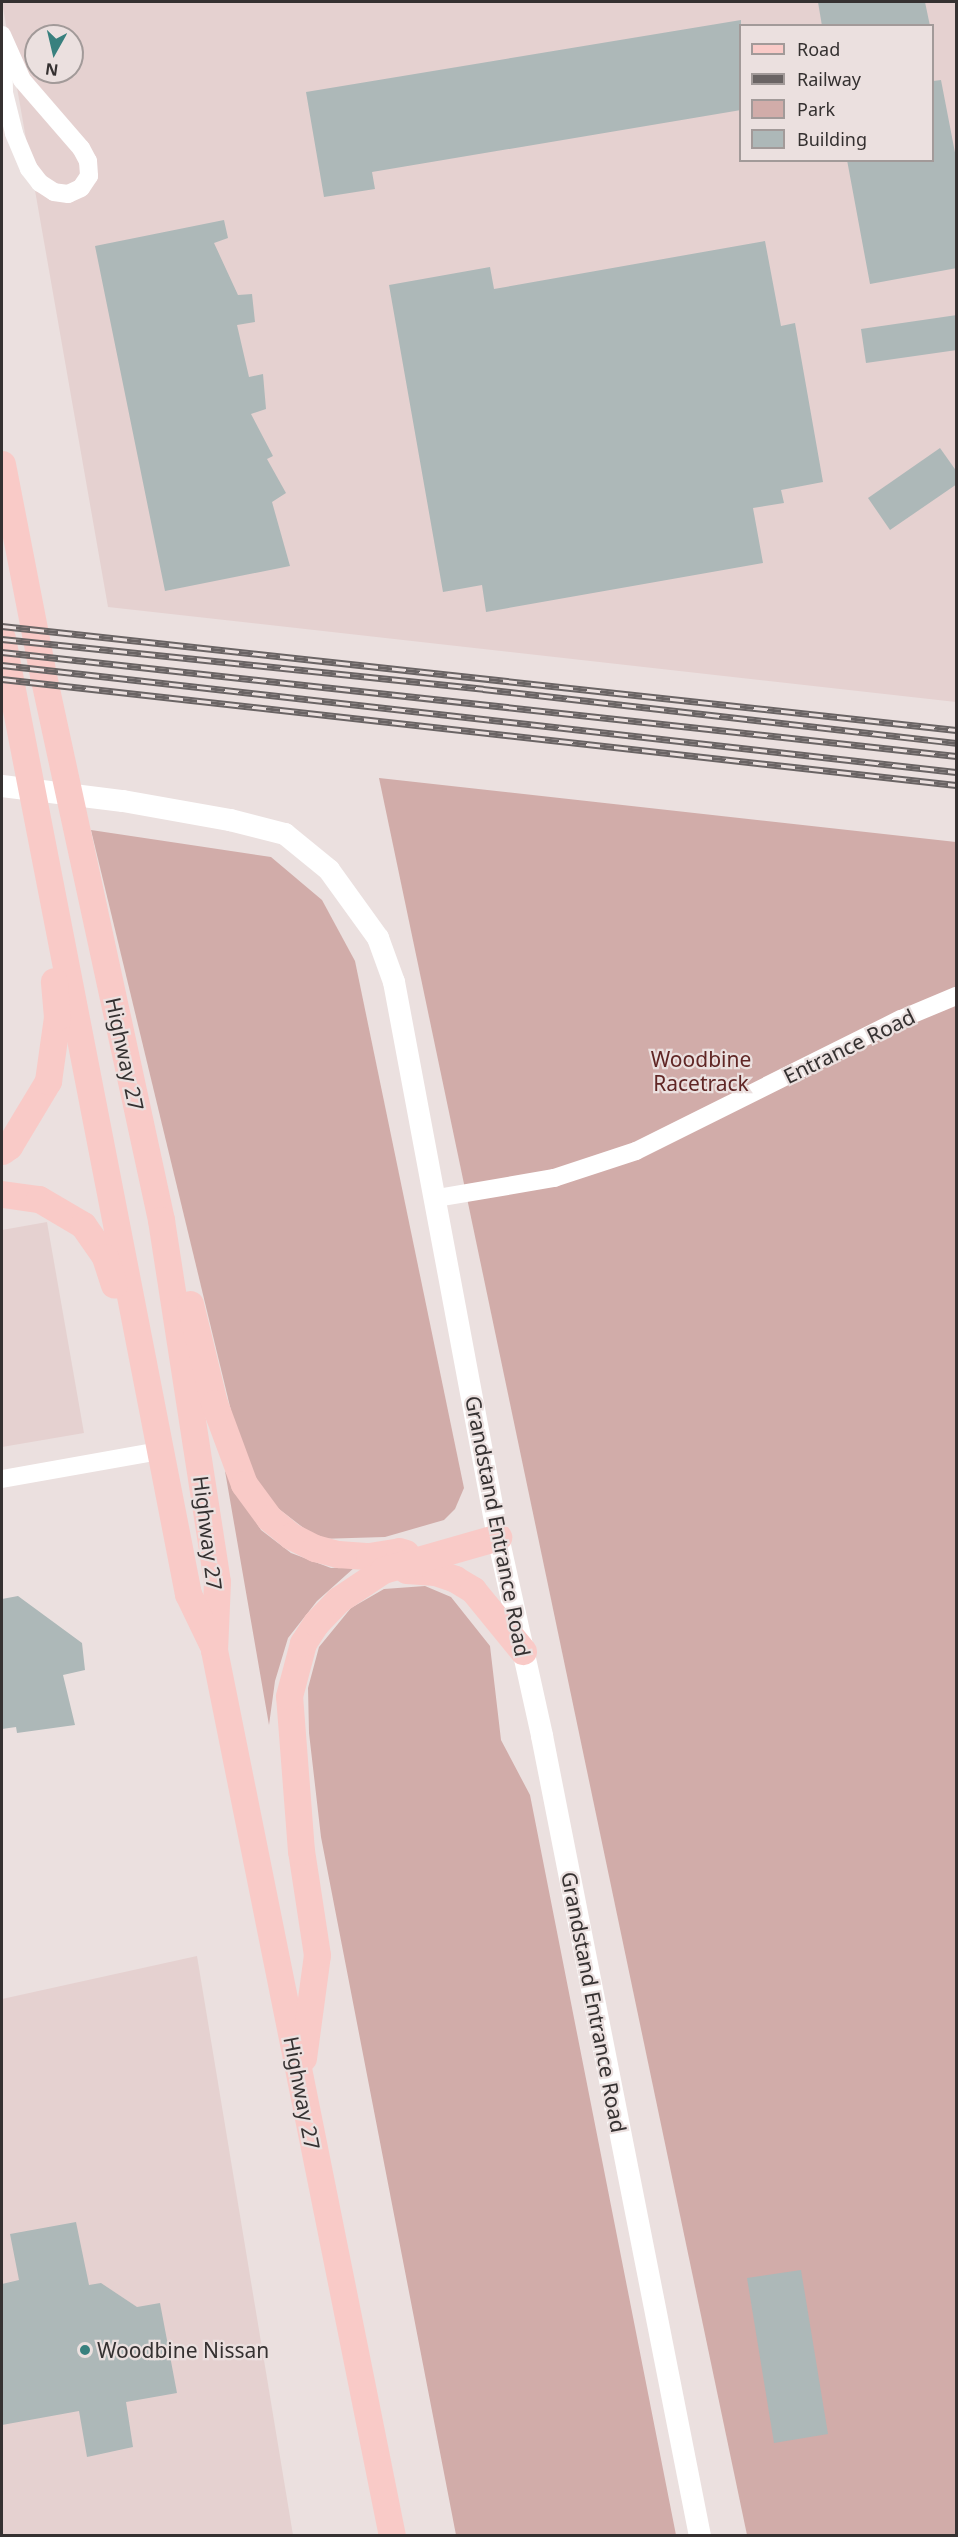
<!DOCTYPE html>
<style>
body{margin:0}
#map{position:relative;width:958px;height:2537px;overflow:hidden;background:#ebe0df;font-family:"Noto Sans",sans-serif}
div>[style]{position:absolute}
.built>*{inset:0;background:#e5d1d0}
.green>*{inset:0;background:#d1aca9}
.building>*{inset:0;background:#adb8b8}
.minor>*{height:18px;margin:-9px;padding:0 9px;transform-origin:9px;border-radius:9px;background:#fff}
.tertiary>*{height:22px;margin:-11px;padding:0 11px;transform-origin:11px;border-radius:11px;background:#fff}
.primary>*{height:27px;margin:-13.5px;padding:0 13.5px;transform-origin:13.5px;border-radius:13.5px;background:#f9cac7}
.rail>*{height:7px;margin-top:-3.5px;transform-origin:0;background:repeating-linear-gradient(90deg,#ebe0df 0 14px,#6a6464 0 28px);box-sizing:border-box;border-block:2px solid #6a6464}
.dots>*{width:16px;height:16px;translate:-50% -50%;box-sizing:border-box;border:3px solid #ebe0df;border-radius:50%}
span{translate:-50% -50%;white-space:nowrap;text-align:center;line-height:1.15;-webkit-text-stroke:4.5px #ebe0df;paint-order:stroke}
.street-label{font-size:21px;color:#353131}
.park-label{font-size:21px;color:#602625}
.poi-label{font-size:21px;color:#353131}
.left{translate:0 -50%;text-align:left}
.frame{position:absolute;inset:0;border:3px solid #353131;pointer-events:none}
.legend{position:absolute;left:739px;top:24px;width:195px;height:138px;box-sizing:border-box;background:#ebe0df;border:2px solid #a29a99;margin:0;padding:8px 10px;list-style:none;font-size:18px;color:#353131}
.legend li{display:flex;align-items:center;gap:12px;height:30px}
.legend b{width:30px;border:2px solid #a29a99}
.north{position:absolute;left:24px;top:24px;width:60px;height:60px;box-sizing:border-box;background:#ebe0df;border:2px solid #a29a99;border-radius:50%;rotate:188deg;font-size:16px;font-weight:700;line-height:24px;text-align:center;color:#353131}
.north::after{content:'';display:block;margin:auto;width:21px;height:27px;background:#38807e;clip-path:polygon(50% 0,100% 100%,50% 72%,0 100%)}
</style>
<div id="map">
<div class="built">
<i style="clip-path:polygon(evenodd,2px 2px,956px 2px,956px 702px,108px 607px,2px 2px,740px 26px,932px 26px,932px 160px,740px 160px,740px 26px,2px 2px,36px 36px,72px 36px,72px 72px,36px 72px,36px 36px)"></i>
<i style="clip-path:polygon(47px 1222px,84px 1433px,2px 1447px,2px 1230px)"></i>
<i style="clip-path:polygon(197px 1956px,293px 2535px,2px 2535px,2px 1999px)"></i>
</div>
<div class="green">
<i style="clip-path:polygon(379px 778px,956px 842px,956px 2535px,747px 2535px)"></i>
<i style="clip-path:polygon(91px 830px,271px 857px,322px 900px,355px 961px,464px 1488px,455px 1509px,444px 1520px,385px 1537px,318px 1539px,262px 1496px,234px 1423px)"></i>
<i style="clip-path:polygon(225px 1471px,261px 1530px,291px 1553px,331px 1568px,355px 1567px,317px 1601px,288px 1638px,275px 1681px,269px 1725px)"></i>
<i style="clip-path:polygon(425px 1586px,451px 1597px,490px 1646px,501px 1740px,530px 1795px,676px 2535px,456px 2535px,321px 1837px,309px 1733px,308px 1688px,319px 1647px,351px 1608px,384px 1589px)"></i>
</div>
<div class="building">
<i style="clip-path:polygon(818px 2px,925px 2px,930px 26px,822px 26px)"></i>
<i style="clip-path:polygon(741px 20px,741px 110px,372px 172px,375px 189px,324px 197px,306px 92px)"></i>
<i style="clip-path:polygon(941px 80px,957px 163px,957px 268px,870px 284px,847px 160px,933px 160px,933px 81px)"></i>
<i style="clip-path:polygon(224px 220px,228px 238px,214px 243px,238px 295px,252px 294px,255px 322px,237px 325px,249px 377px,263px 374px,266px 409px,251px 414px,273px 456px,267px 459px,286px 493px,272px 502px,290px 566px,165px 591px,95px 246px)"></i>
<i style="clip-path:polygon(765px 241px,781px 326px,795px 323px,823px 482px,781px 490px,784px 503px,753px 508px,763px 563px,486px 612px,482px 585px,443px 592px,389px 285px,490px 267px,494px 289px)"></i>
<i style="clip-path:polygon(957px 315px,957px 350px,866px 363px,861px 329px)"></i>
<i style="clip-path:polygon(940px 448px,957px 472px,957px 484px,890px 530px,868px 498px)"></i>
<i style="clip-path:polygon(18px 1596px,82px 1643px,85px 1670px,63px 1675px,75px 1725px,17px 1733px,16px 1727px,2px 1729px,2px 1599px)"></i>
<i style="clip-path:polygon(76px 2222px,89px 2285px,101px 2283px,137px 2307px,160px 2303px,177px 2393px,126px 2402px,133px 2447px,87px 2457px,79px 2411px,2px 2425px,2px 2284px,19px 2280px,10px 2234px)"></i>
<i style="clip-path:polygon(801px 2270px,828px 2434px,774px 2443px,747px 2278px)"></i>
</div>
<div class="minor">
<i style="left:2px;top:35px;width:49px;rotate:66deg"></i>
<i style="left:22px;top:80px;width:90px;rotate:49.1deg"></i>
<i style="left:81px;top:148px;width:15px;rotate:62deg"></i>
<i style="left:88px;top:161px;width:15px;rotate:86deg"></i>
<i style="left:89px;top:176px;width:14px;rotate:124deg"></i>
<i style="left:81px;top:188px;width:14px;rotate:155deg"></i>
<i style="left:68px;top:194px;width:14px;rotate:-172deg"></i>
<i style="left:54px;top:192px;width:17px;rotate:-147deg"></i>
<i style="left:40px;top:183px;width:18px;rotate:-128deg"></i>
<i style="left:29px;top:169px;width:39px;rotate:-113deg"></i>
<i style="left:14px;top:133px;width:41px;rotate:-104deg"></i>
<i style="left:4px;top:93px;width:50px;rotate:-91.1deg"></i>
<i style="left:437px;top:1198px;width:119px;rotate:-9.7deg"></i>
<i style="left:554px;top:1178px;width:86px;rotate:-18.2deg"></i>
<i style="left:636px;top:1151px;width:296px;rotate:-26.5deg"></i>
<i style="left:901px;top:1019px;width:60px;rotate:-22.7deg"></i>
<i style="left:2px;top:1479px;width:159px;rotate:-10.1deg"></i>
</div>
<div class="tertiary">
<i style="left:2px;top:786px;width:122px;rotate:7.1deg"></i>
<i style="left:123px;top:801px;width:109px;rotate:10.1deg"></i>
<i style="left:230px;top:820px;width:57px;rotate:14.3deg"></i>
<i style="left:285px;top:834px;width:57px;rotate:39.3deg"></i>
<i style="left:329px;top:870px;width:84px;rotate:54.2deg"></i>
<i style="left:378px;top:938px;width:47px;rotate:70deg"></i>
<i style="left:394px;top:982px;width:565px;rotate:79.39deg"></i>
<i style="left:498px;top:1537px;width:204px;rotate:77.5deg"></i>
<i style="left:542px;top:1736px;width:815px;rotate:78.83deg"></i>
</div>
<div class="primary">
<i style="left:2px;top:464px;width:215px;rotate:79deg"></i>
<i style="left:43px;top:675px;width:558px;rotate:77.78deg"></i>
<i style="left:161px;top:1220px;width:366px;rotate:81.2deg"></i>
<i style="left:217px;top:1582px;width:68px;rotate:92.5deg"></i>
<i style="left:214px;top:1650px;width:904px;rotate:78.64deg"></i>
<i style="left:2px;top:638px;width:974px;rotate:78.99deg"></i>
<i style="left:188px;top:1594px;width:58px;rotate:64.3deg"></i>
<i style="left:2px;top:1151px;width:9px;rotate:-36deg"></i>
<i style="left:9px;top:1146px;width:76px;rotate:-59deg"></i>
<i style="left:48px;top:1081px;width:65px;rotate:-82deg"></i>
<i style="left:57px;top:1017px;width:36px;rotate:-95deg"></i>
<i style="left:2px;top:1194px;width:37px;rotate:8deg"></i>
<i style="left:39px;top:1199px;width:51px;rotate:30.6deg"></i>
<i style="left:83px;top:1225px;width:39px;rotate:55deg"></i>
<i style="left:105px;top:1257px;width:29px;rotate:72deg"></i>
<i style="left:190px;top:1304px;width:102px;rotate:76.4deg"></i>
<i style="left:214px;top:1403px;width:86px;rotate:69.7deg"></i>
<i style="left:244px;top:1484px;width:42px;rotate:53.7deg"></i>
<i style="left:269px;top:1518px;width:28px;rotate:39deg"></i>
<i style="left:291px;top:1536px;width:27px;rotate:27deg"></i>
<i style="left:315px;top:1548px;width:24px;rotate:15deg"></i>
<i style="left:338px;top:1554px;width:31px;rotate:4deg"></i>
<i style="left:369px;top:1556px;width:30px;rotate:-9deg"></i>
<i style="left:399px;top:1551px;width:7px;rotate:16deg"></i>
<i style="left:406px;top:1570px;width:29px;rotate:4deg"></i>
<i style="left:435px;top:1572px;width:21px;rotate:19deg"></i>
<i style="left:455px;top:1579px;width:21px;rotate:31deg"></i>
<i style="left:473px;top:1590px;width:79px;rotate:50.7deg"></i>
<i style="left:303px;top:2058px;width:104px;rotate:-82.3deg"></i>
<i style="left:317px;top:1955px;width:105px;rotate:-98.7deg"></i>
<i style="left:301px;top:1851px;width:155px;rotate:-94.4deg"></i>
<i style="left:289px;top:1696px;width:55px;rotate:-75.2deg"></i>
<i style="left:303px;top:1643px;width:24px;rotate:-57deg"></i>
<i style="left:316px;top:1623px;width:32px;rotate:-46deg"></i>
<i style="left:338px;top:1600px;width:54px;rotate:-33.7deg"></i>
<i style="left:383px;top:1570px;width:120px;rotate:-16deg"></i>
</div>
<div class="rail">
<i style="left:2px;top:626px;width:960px;rotate:6.22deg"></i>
<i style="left:2px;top:639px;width:484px;rotate:5.9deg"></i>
<i style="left:483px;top:689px;width:476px;rotate:6.5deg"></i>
<i style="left:2px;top:652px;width:960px;rotate:6.22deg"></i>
<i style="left:2px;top:665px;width:960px;rotate:6.4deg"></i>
<i style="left:2px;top:679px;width:960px;rotate:6.34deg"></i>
</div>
<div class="dots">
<i style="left:85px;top:2350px;background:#38807e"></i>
</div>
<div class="street-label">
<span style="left:849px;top:1046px;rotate:-26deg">Entrance Road</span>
<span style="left:125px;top:1054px;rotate:78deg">Highway 27</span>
<span style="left:498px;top:1526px;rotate:79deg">Grandstand Entrance Road</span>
<span style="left:208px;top:1533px;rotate:83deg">Highway 27</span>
<span style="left:594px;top:2002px;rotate:79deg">Grandstand Entrance Road</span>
<span style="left:302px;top:2093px;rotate:79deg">Highway 27</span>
</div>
<div class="park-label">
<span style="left:701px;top:1071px">Woodbine<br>Racetrack</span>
</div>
<div class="poi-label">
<span class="left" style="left:97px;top:2350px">Woodbine Nissan</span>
</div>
<div class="frame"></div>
<ul class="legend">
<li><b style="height:8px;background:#f9cac7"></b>Road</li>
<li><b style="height:8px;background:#6a6464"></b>Railway</li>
<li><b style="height:16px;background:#d1aca9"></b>Park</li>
<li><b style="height:16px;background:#adb8b8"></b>Building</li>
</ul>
<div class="north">N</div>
</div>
